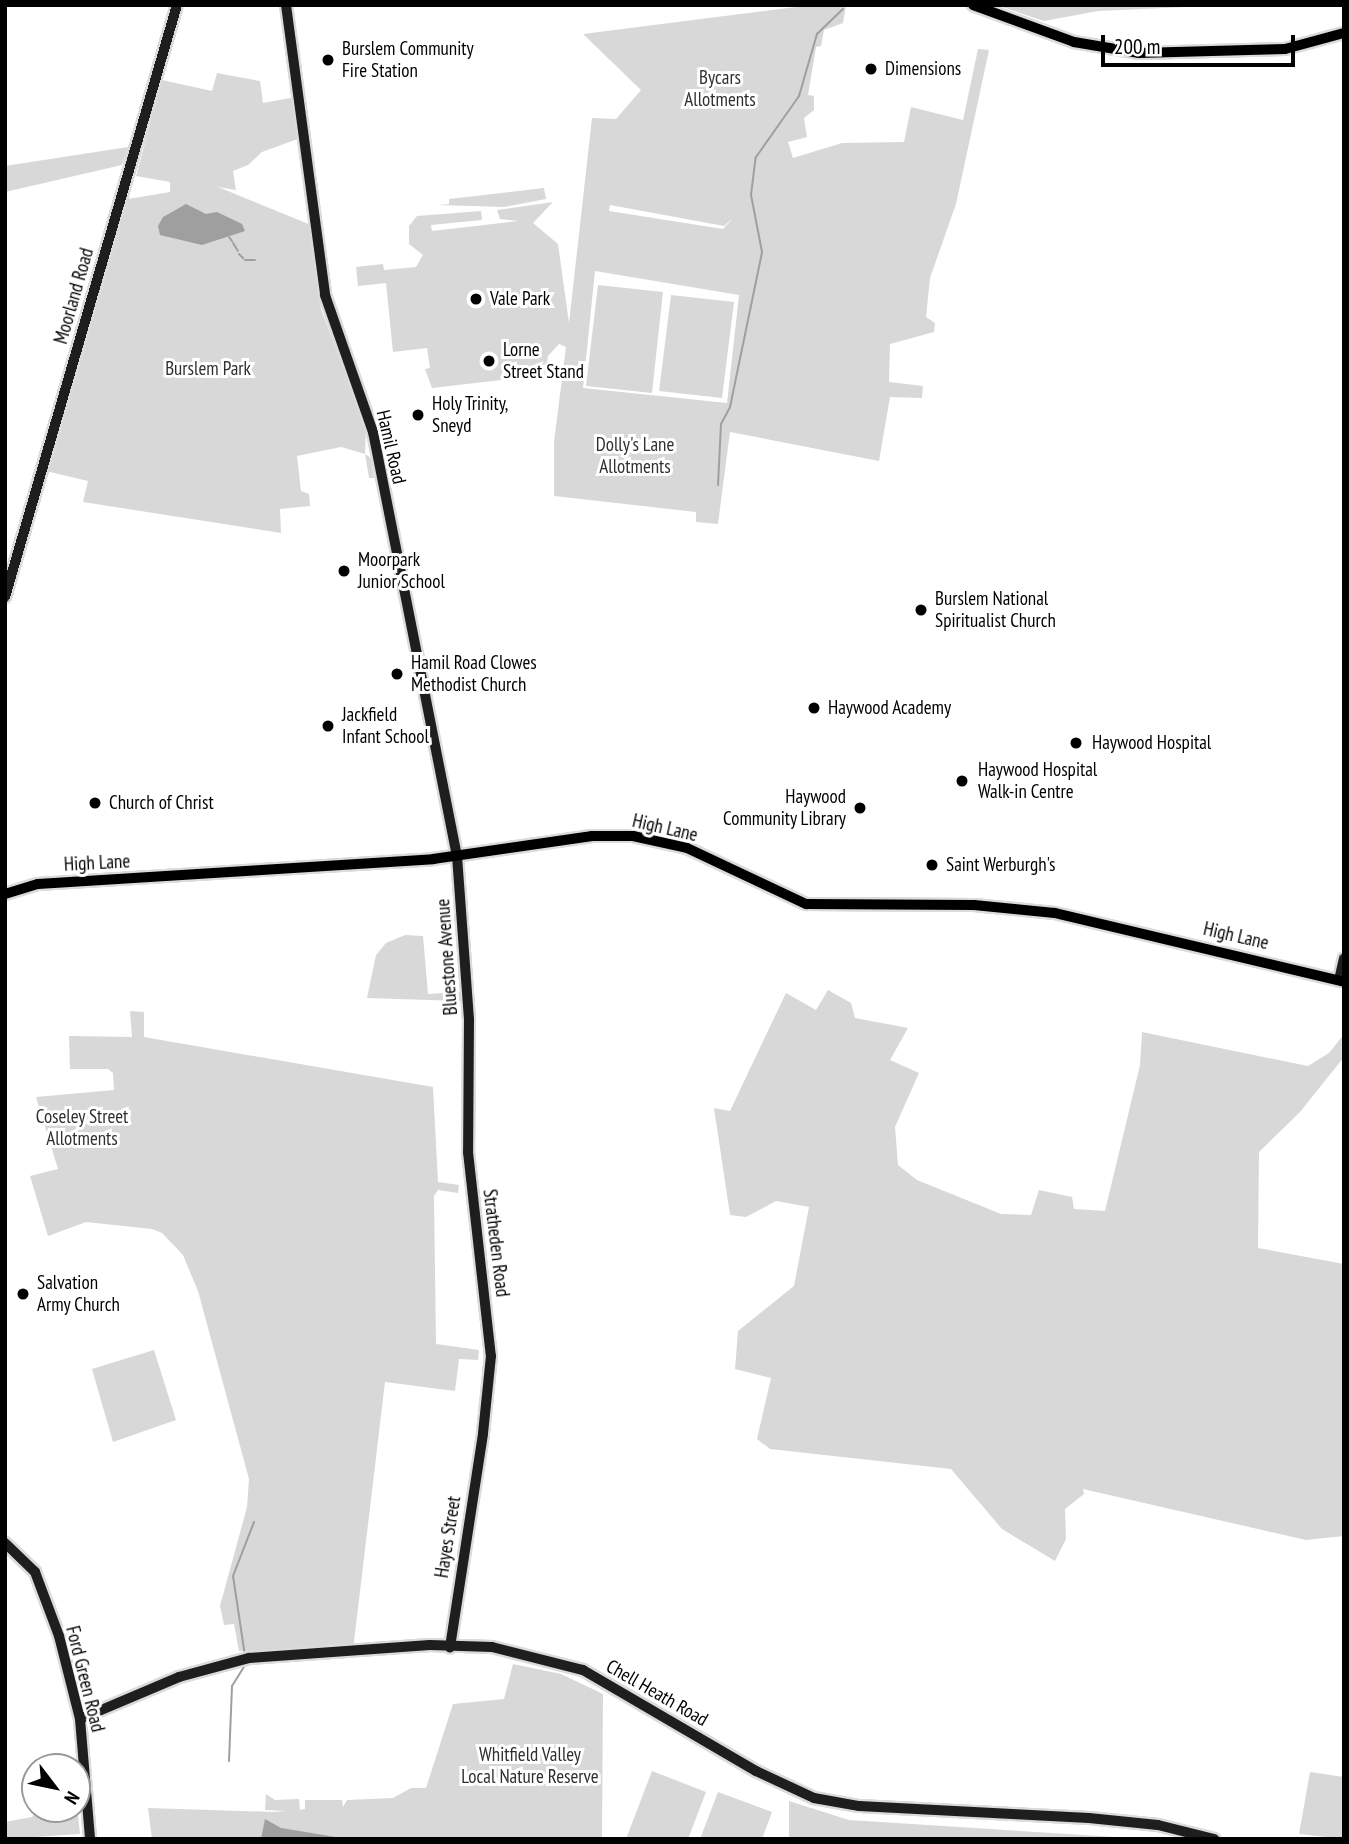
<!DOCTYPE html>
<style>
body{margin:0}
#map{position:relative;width:1349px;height:1844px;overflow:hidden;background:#fff;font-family:"PT Sans Narrow",sans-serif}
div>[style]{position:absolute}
.green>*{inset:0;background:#d8d8d8}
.water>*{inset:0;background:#9f9f9f}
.stream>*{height:2px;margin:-1px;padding:0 1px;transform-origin:1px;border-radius:1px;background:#9f9f9f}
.roads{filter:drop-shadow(2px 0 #dbdbdb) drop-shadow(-2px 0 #dbdbdb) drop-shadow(0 2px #dbdbdb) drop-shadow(0 -2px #dbdbdb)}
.secondary>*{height:10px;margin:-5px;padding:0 5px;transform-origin:5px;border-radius:5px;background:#1e1e1e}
.primary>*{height:10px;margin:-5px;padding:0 5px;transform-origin:5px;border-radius:5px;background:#000}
.dots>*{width:19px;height:19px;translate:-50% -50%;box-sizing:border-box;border:4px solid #fff;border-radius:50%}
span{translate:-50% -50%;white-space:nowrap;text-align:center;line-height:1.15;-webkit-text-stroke:6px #fff;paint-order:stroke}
.poi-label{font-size:19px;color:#000}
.left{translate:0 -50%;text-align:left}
.right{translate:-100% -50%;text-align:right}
.park-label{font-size:19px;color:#2f2f2f}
.street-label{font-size:19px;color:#000}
.frame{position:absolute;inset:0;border:7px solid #000;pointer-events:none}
.north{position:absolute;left:21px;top:1753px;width:70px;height:70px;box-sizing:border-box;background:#fff;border:2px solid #999;border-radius:50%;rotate:122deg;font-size:19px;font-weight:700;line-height:28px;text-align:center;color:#000}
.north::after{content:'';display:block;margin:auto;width:24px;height:32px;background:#000;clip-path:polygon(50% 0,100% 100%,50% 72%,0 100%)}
.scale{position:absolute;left:1101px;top:35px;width:194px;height:32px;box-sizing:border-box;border:4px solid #000;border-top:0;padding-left:9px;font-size:21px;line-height:24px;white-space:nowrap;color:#000;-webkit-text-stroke:5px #fff;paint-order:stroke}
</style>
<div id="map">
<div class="green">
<i style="clip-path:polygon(evenodd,812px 5px,846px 5px,843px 23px,824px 30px,821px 46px,816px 47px,808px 95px,814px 96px,814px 110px,804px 118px,807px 137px,788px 142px,793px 158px,842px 143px,904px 142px,911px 107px,963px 120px,978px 49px,989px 50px,956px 204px,930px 278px,926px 317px,935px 323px,934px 332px,890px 344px,889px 382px,923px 386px,922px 398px,890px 397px,879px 461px,730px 432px,718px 524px,696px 522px,696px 512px,554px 496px,554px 442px,566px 347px,559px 344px,548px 356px,545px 375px,432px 388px,425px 369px,430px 368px,427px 348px,393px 352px,386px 283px,358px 286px,356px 267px,383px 264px,384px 270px,416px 267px,423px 255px,409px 244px,409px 226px,417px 216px,481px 211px,482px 220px,431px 225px,432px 231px,518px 221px,500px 219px,497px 210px,553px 202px,533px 223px,558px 244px,569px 323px,592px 118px,616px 119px,641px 90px,583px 34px,812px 5px,610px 205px,724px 226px,733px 218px,723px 229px,609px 211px,610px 205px,812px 5px,595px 271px,739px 295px,727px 403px,583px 388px,595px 271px)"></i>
<i style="clip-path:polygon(996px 5px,1232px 5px,1098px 11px,1044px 21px)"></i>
<i style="clip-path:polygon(217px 73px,260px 81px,263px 103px,296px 97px,303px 137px,262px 152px,248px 165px,233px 171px,236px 190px,218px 187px,311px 225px,321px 309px,366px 428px,365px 454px,371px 458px,374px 478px,369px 478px,365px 454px,341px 447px,297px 456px,301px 491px,309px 494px,310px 506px,280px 509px,281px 533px,83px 502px,88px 481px,46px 471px,128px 199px,170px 192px,170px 182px,136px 176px,162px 80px,212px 91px)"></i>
<i style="clip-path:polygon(128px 147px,122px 165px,5px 192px,5px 166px)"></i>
<i style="clip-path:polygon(544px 188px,546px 199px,504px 207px,438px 205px,449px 204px,449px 199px)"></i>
<i style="clip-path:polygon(598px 285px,663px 292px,652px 393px,586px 386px)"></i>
<i style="clip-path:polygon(671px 295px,734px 302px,722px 398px,659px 391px)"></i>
<i style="clip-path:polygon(405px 935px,423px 936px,428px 994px,460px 992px,460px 1001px,367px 998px,376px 955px,386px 943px)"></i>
<i style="clip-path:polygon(828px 990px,851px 1003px,855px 1018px,908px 1028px,890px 1060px,919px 1073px,895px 1127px,898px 1165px,917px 1180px,1001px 1214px,1031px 1215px,1039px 1190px,1072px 1197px,1074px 1209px,1105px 1211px,1140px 1065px,1142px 1032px,1308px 1066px,1329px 1053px,1344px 1034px,1344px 1057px,1300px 1112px,1259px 1152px,1258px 1248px,1344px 1264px,1344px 1536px,1306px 1540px,1083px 1489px,1084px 1494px,1065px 1509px,1066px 1539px,1055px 1561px,1002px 1529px,951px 1469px,770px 1449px,757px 1439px,771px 1378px,735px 1369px,738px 1331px,794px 1286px,809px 1207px,776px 1201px,746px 1217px,730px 1215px,714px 1108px,730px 1111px,786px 993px,816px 1010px)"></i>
<i style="clip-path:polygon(130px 1011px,144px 1012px,144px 1037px,433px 1087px,438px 1182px,459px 1185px,458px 1193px,438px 1190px,434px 1196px,436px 1344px,479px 1350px,478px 1360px,459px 1359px,455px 1391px,385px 1382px,353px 1650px,239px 1651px,234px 1624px,224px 1625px,220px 1606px,247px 1507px,249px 1479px,198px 1291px,183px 1255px,162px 1233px,152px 1229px,86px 1222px,48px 1236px,30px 1176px,58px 1169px,36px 1097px,114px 1090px,113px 1073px,108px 1069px,70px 1069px,69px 1036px,132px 1037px)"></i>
<i style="clip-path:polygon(154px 1350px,176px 1420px,113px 1442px,92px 1369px)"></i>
<i style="clip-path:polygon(513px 1664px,561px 1674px,603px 1694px,602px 1839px,152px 1839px,148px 1808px,274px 1812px,286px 1811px,265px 1810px,266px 1794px,275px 1800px,299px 1799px,300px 1810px,305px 1809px,305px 1800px,342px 1800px,343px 1807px,347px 1800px,393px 1798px,411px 1788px,426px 1788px,453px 1704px,504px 1699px)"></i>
<i style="clip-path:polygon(652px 1771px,706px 1792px,688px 1839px,626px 1839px)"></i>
<i style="clip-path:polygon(1310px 1772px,1344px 1777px,1344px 1839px,1299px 1834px)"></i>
<i style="clip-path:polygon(718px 1792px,772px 1812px,762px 1839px,700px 1839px)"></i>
<i style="clip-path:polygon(789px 1801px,849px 1820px,1147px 1839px,789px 1839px)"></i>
<i style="clip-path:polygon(77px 1805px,80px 1834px,5px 1839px,5px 1822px,32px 1817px,37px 1809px,77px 1809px)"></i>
</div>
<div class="water">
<i style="clip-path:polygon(186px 204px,206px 214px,217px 212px,242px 224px,245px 231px,202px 245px,160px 235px,158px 226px,163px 217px)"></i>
<i style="clip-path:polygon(265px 1819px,281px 1828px,348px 1839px,261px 1839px)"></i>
</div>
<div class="stream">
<i style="left:229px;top:237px;width:5px;rotate:53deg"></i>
<i style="left:233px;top:243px;width:9px;rotate:58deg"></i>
<i style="left:239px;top:254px;width:6px;rotate:45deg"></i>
<i style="left:245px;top:260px;width:10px"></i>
<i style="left:718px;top:485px;width:61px;rotate:-87.2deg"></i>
<i style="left:721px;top:424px;width:19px;rotate:-62deg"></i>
<i style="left:730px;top:407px;width:158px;rotate:-78.3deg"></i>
<i style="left:762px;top:252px;width:58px;rotate:-100.9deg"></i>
<i style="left:751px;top:195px;width:38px;rotate:-83deg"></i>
<i style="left:756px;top:157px;width:75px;rotate:-54.8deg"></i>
<i style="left:799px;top:96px;width:65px;rotate:-73.8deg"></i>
<i style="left:817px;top:34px;width:36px;rotate:-44deg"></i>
<i style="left:245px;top:1656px;width:81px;rotate:-98.5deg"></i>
<i style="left:233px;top:1576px;width:58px;rotate:-68.7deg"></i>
<i style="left:229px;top:1761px;width:75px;rotate:-87.7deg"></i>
<i style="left:232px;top:1686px;width:25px;rotate:-58deg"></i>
</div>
<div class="roads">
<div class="secondary">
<i style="left:286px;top:5px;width:293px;rotate:82.3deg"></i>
<i style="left:325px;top:295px;width:145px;rotate:70.7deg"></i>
<i style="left:373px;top:432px;width:432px;rotate:78.8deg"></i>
<i style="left:457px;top:856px;width:164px;rotate:85.8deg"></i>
<i style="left:469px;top:1020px;width:132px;rotate:90.4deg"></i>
<i style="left:468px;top:1152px;width:205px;rotate:83.6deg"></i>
<i style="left:491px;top:1356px;width:78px;rotate:95.9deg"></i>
<i style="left:483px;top:1434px;width:216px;rotate:98.8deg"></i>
<i style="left:5px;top:597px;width:616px;rotate:-73.8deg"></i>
<i style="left:1339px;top:980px;width:22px;rotate:-77deg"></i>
<i style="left:5px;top:1543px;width:42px;rotate:44deg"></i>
<i style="left:35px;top:1572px;width:68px;rotate:69.4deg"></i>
<i style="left:59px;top:1636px;width:86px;rotate:75.8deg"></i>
<i style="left:80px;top:1719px;width:120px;rotate:85.2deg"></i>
<i style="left:80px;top:1719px;width:108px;rotate:-23deg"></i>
<i style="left:179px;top:1677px;width:73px;rotate:-15.2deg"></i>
<i style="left:249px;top:1658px;width:181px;rotate:-4.1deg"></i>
<i style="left:430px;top:1645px;width:62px;rotate:1.8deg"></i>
<i style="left:492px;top:1647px;width:94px;rotate:14.2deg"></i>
<i style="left:583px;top:1670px;width:200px;rotate:30.3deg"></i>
<i style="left:756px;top:1771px;width:64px;rotate:25deg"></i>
<i style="left:814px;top:1798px;width:46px;rotate:10.1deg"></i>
<i style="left:859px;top:1806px;width:230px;rotate:3deg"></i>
<i style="left:1089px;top:1818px;width:69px;rotate:5.8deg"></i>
<i style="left:1158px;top:1825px;width:58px;rotate:14deg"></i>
</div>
<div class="primary">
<i style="left:973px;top:5px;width:108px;rotate:20.1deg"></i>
<i style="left:1074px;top:42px;width:66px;rotate:9.6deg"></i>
<i style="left:1139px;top:53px;width:146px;rotate:-1.6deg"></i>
<i style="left:1285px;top:49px;width:61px;rotate:-15.2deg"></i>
<i style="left:5px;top:894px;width:34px;rotate:-17deg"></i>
<i style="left:38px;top:884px;width:396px;rotate:-3.6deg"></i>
<i style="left:433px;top:859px;width:161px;rotate:-8.2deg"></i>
<i style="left:592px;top:836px;width:41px"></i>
<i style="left:633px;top:836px;width:55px;rotate:12.5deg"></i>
<i style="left:687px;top:848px;width:132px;rotate:25.2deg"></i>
<i style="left:806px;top:904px;width:168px;rotate:0.3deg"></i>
<i style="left:974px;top:905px;width:81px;rotate:5.6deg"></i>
<i style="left:1055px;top:913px;width:297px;rotate:13.4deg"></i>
</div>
</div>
<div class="dots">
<i style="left:328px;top:60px;background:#000"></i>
<i style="left:871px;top:69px;background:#000"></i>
<i style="left:476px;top:299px;background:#000"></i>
<i style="left:489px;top:361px;background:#000"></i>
<i style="left:418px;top:415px;background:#000"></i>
<i style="left:344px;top:571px;background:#000"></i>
<i style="left:921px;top:610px;background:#000"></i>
<i style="left:397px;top:674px;background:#000"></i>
<i style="left:814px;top:708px;background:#000"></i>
<i style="left:328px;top:726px;background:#000"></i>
<i style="left:1076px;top:743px;background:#000"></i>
<i style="left:962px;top:781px;background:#000"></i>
<i style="left:95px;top:803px;background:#000"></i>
<i style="left:860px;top:808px;background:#000"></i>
<i style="left:932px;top:865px;background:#000"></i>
<i style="left:23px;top:1294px;background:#000"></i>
</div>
<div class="poi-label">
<span class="left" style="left:342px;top:60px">Burslem Community<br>Fire Station</span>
<span class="left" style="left:885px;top:69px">Dimensions</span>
<span class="left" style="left:490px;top:299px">Vale Park</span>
<span class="left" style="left:503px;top:361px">Lorne<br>Street Stand</span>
<span class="left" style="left:432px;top:415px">Holy Trinity,<br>Sneyd</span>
<span class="left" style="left:358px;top:571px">Moorpark<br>Junior School</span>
<span class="left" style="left:935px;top:610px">Burslem National<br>Spiritualist Church</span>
<span class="left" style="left:411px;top:674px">Hamil Road Clowes<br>Methodist Church</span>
<span class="left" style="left:828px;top:708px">Haywood Academy</span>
<span class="left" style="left:342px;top:726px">Jackfield<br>Infant School</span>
<span class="left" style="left:1092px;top:743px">Haywood Hospital</span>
<span class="left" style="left:978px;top:781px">Haywood Hospital<br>Walk-in Centre</span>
<span class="right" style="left:846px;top:808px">Haywood<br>Community Library</span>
<span class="left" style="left:109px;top:803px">Church of Christ</span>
<span class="left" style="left:946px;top:865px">Saint Werburgh's</span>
<span class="left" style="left:37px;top:1294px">Salvation<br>Army Church</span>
</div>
<div class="park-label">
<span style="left:720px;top:89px">Bycars<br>Allotments</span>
<span style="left:208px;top:369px">Burslem Park</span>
<span style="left:635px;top:456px">Dolly's Lane<br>Allotments</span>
<span style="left:82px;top:1128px">Coseley Street<br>Allotments</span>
<span style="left:530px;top:1766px">Whitfield Valley<br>Local Nature Reserve</span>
</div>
<div class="street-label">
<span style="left:74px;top:296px;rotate:-74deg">Moorland Road</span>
<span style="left:391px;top:447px;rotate:77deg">Hamil Road</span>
<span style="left:665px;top:828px;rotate:13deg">High Lane</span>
<span style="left:97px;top:863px;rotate:-3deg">High Lane</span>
<span style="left:1236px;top:936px;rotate:13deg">High Lane</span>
<span style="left:447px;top:957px;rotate:-94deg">Bluestone Avenue</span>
<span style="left:496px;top:1243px;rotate:83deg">Stratheden Road</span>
<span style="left:448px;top:1537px;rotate:-81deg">Hayes Street</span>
<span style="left:85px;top:1679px;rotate:76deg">Ford Green Road</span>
<span style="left:657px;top:1693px;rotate:30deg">Chell Heath Road</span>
</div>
<div class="frame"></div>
<div class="north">N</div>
<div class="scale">200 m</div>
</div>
